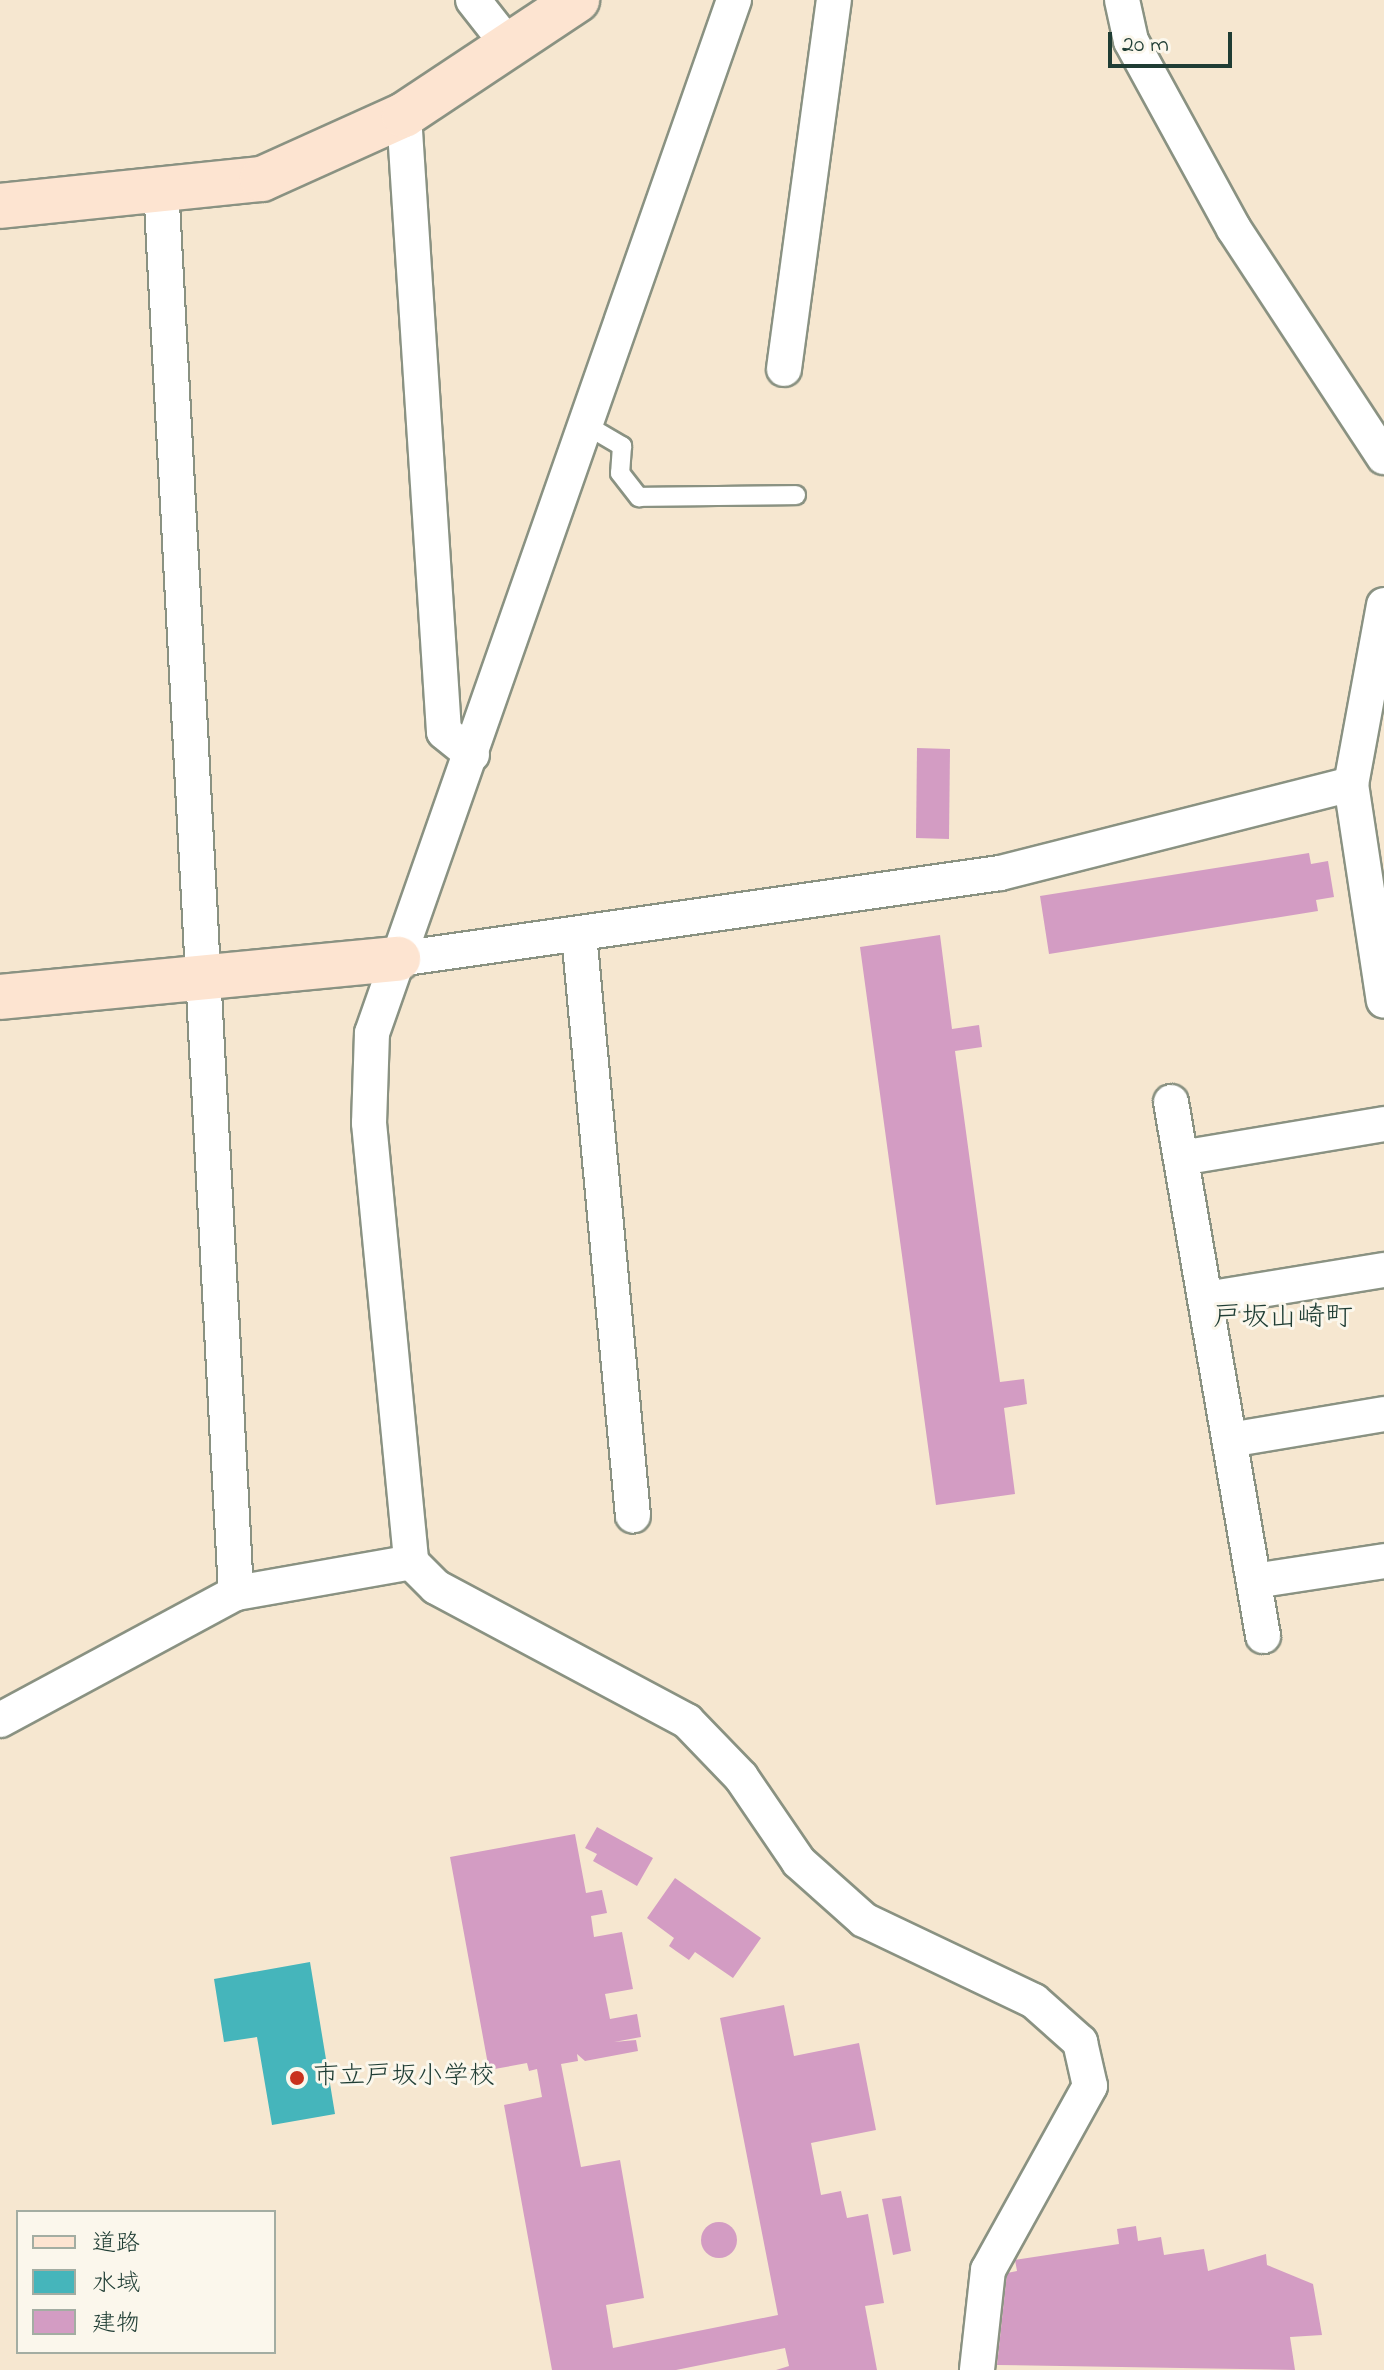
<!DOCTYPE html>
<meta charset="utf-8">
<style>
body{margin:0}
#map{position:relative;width:1384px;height:2370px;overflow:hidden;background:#f6e7d0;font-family:"Indie Flower","Klee One",sans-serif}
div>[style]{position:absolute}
.water>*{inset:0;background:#45b5bb}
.building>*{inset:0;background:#d39cc3}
.round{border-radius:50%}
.roads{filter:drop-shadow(2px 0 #8a9282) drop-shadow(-2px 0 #8a9282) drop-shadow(0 2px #8a9282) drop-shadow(0 -2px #8a9282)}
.lane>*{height:18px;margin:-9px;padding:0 9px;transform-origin:9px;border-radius:9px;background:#fff}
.street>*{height:34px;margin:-17px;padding:0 17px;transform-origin:17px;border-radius:17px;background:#fff}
.secondary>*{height:44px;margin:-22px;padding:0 22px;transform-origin:22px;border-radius:22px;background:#fde4d1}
.dots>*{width:22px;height:22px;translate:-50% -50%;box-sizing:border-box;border:4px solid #fbf7ec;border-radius:50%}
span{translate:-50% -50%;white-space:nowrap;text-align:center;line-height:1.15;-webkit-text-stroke:6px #fbf7ec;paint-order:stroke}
.poi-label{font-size:26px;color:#1f3d34}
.left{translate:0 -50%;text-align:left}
.neighbourhood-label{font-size:28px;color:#1f3d34}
.legend{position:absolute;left:16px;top:2210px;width:260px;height:144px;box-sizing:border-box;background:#fbf7ec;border:2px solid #a3ada2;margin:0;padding:10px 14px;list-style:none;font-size:24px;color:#1f3d34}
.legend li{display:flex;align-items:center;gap:16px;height:40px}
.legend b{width:40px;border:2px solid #a3ada2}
.scale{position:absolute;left:1108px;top:32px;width:124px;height:36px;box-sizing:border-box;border:4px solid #1f3d34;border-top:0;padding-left:10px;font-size:24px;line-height:28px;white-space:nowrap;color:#1f3d34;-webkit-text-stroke:6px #fbf7ec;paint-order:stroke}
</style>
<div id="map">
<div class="water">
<i style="clip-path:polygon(310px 1962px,335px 2114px,272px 2125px,257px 2037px,224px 2042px,214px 1979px)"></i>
</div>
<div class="building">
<i style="clip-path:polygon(917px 748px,950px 749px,949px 839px,916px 838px)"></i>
<i style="clip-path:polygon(1309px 853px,1311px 864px,1328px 861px,1334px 897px,1316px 900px,1318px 911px,1049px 954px,1040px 896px)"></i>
<i style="clip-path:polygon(940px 935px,952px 1029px,979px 1025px,982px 1047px,955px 1051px,1000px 1382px,1024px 1379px,1027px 1404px,1004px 1408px,1015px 1494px,936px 1505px,860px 947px)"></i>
<i style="clip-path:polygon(597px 1827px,653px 1858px,637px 1886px,593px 1861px,597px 1854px,585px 1848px)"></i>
<i style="clip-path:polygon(575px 1834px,586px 1893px,602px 1890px,607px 1913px,591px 1916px,594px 1937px,622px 1932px,633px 1989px,605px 1994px,610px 2019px,637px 2014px,641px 2037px,614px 2042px,636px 2040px,638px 2051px,585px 2061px,577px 2054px,578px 2061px,561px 2064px,581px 2167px,620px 2160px,644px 2298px,606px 2305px,613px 2348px,778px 2315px,720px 2018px,784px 2005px,794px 2056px,859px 2043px,876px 2130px,811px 2143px,821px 2195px,841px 2191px,847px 2218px,868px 2214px,884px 2303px,865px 2306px,877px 2370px,776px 2370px,789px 2366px,785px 2348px,676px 2370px,552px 2370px,504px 2105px,542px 2097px,537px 2069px,529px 2071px,527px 2063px,489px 2070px,450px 1857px)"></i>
<i style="clip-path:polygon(675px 1878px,761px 1938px,733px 1978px,695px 1952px,689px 1960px,676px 1951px,669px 1946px,674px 1938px,647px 1918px)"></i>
<i style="clip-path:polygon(901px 2196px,911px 2251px,893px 2255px,882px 2199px)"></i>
<i class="round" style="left:701px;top:2222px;width:36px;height:36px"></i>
<i style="clip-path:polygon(1136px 2226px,1138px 2241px,1161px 2237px,1164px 2255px,1204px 2249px,1208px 2271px,1266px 2254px,1267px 2265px,1313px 2284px,1322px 2335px,1290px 2337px,1295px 2370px,997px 2365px,1007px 2273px,1017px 2271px,1015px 2260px,1119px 2244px,1117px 2229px)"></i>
</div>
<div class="roads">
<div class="lane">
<i style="left:586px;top:425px;width:42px;rotate:30.3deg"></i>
<i style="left:622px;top:446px;width:27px;rotate:94deg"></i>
<i style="left:620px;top:473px;width:31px;rotate:52deg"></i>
<i style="left:639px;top:497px;width:157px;rotate:-0.7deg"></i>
</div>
<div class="street">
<i style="left:473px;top:0;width:60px;rotate:51.8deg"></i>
<i style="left:734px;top:0;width:1095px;rotate:109.31deg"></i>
<i style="left:372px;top:1033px;width:90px;rotate:91.9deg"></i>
<i style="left:369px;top:1123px;width:441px;rotate:84.5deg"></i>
<i style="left:411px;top:1562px;width:35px;rotate:45deg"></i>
<i style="left:436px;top:1587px;width:285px;rotate:28.1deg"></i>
<i style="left:687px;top:1721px;width:78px;rotate:46deg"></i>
<i style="left:741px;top:1777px;width:103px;rotate:55.7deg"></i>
<i style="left:799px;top:1862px;width:87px;rotate:41.7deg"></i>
<i style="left:864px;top:1920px;width:188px;rotate:25.5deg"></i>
<i style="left:1034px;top:2001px;width:62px;rotate:41.7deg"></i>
<i style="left:1080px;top:2042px;width:45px;rotate:77.2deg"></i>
<i style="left:1090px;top:2086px;width:210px;rotate:119deg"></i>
<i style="left:988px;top:2270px;width:101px;rotate:96.3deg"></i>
<i style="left:1122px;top:0;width:42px;rotate:77.6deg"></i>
<i style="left:1131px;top:41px;width:214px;rotate:61.3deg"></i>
<i style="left:1234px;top:229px;width:273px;rotate:56.7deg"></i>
<i style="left:404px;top:115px;width:618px;rotate:86.29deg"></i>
<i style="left:444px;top:732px;width:36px;rotate:39deg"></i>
<i style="left:161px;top:185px;width:1410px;rotate:86.95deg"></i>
<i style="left:784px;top:369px;width:372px;rotate:-82.3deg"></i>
<i style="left:1384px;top:605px;width:182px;rotate:100.4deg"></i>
<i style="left:1351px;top:784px;width:219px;rotate:81.4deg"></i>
<i style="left:579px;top:934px;width:584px;rotate:84.7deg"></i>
<i style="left:398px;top:959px;width:608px;rotate:-8.13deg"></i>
<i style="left:1000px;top:873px;width:362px;rotate:-14.2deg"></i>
<i style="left:1171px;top:1102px;width:542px;rotate:80.22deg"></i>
<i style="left:1181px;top:1158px;width:206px;rotate:-9.5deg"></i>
<i style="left:1206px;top:1299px;width:180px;rotate:-9.3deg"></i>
<i style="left:1230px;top:1440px;width:156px;rotate:-9.6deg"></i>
<i style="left:1254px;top:1581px;width:132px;rotate:-8.7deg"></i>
<i style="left:0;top:1720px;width:268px;rotate:-28.3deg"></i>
<i style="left:236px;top:1593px;width:178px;rotate:-10deg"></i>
</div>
<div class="secondary">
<i style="left:0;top:206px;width:263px;rotate:-5.9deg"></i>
<i style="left:262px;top:179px;width:156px;rotate:-24.3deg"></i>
<i style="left:404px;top:115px;width:208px;rotate:-33.6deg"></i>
<i style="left:0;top:997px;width:400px;rotate:-5.5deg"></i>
</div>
</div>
<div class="dots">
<i style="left:297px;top:2078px;background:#c8321e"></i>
</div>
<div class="poi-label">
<span class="left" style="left:313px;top:2078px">市立戸坂小学校</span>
</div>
<div class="neighbourhood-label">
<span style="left:1283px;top:1319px">戸坂山崎町</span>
</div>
<ul class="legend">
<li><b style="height:10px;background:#fde4d1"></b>道路</li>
<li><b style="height:22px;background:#45b5bb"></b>水域</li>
<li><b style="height:22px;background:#d39cc3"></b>建物</li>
</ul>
<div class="scale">20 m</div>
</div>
